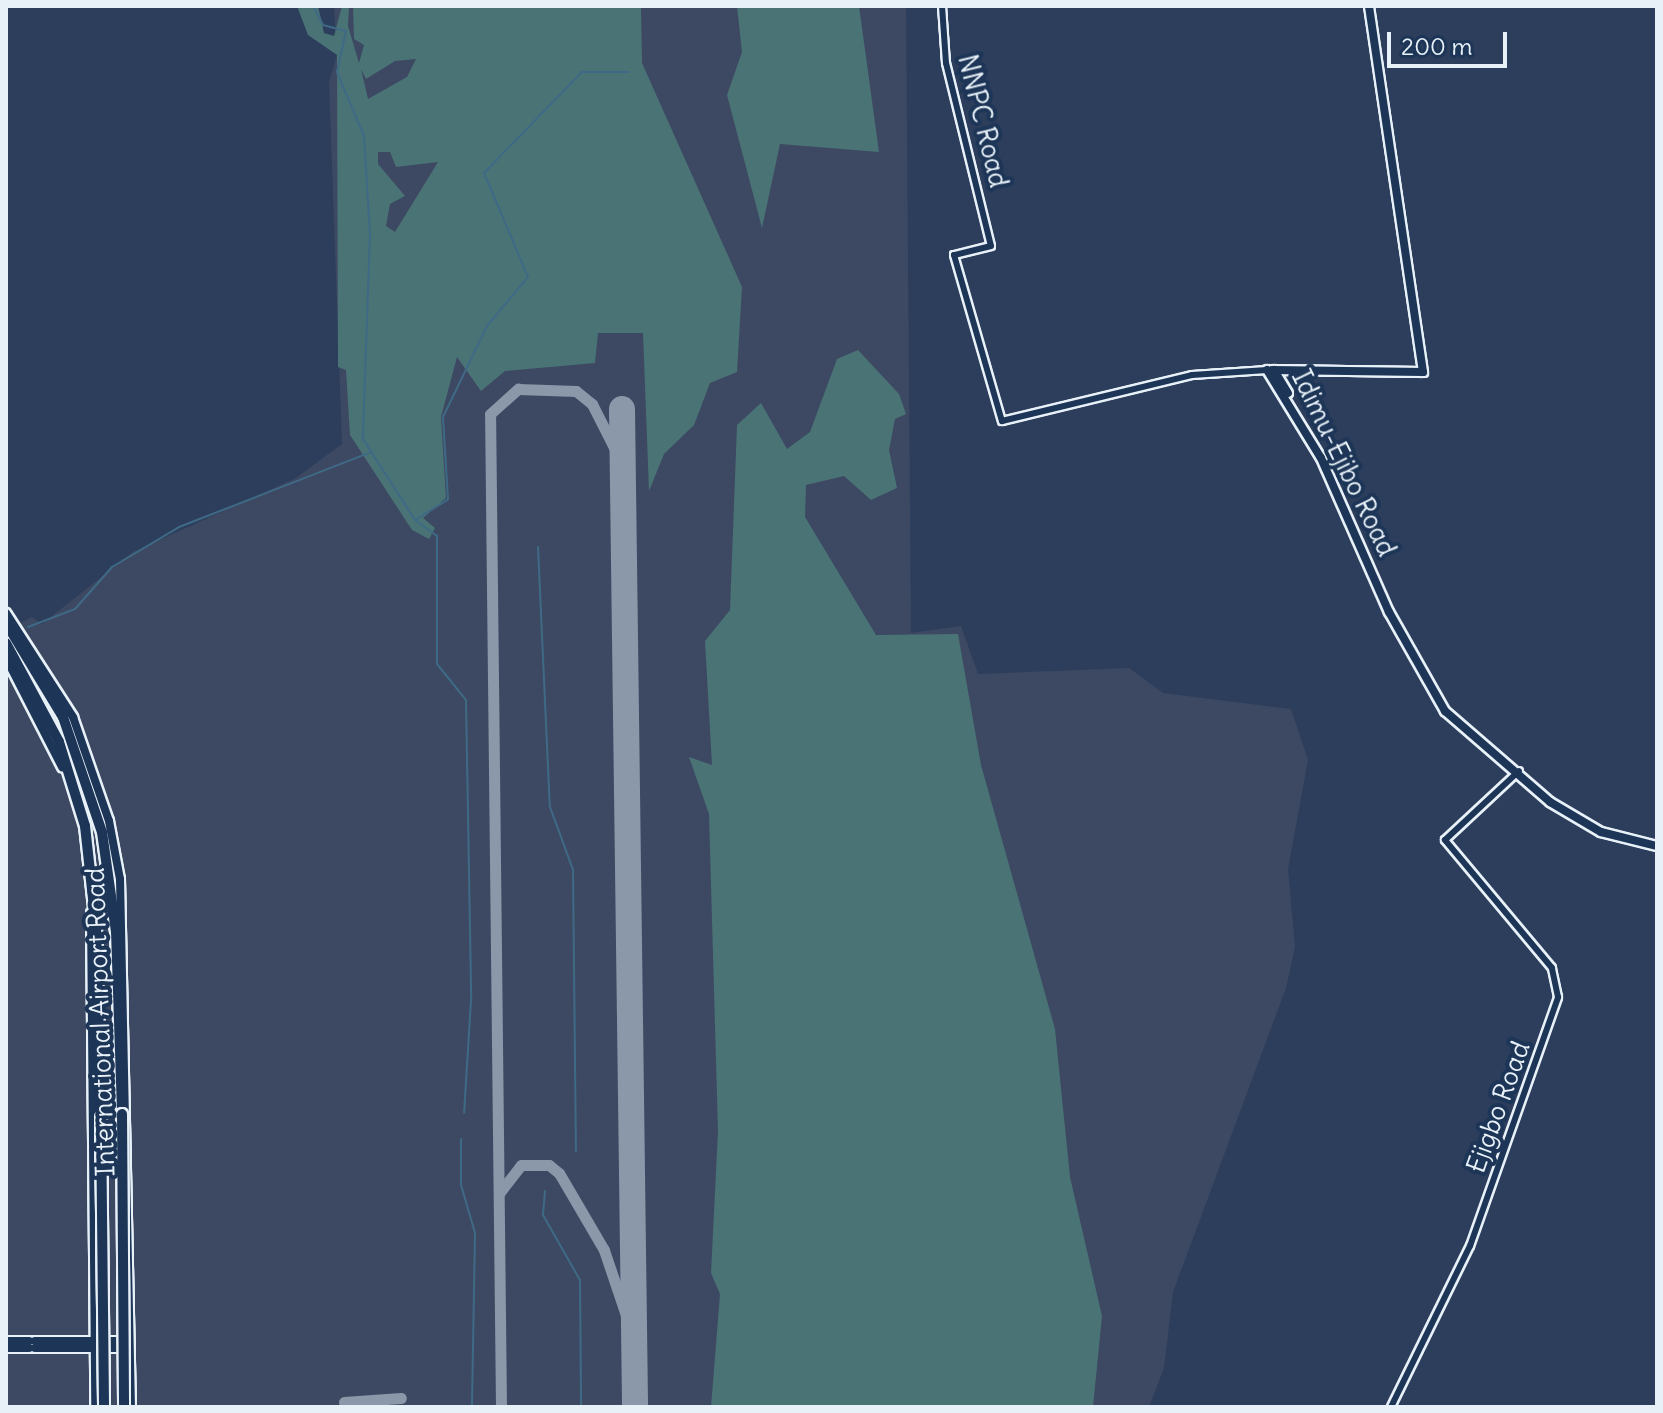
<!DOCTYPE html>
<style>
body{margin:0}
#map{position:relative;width:1663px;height:1413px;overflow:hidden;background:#2c3e5c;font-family:Delius,sans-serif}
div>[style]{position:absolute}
.built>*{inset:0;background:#3d4962}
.green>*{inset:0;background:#4a7376}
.stream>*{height:2px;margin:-1px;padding:0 1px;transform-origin:1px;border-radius:1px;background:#3f6a86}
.taxiway>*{height:11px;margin:-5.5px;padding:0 5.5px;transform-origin:5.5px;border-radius:5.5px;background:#8a98aa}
.runway>*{height:26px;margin:-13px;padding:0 13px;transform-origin:13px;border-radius:13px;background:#8a98aa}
.roads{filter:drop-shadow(2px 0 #e8f1f8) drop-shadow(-2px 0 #e8f1f8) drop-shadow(0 2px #e8f1f8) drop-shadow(0 -2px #e8f1f8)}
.minor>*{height:6px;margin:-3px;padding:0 3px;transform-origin:3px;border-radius:3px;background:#1d3557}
.major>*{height:8px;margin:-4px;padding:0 4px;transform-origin:4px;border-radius:4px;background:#1d3557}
.highway>*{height:10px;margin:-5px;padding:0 5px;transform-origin:5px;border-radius:5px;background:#1d3557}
.bridges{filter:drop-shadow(2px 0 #e8f1f8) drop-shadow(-2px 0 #e8f1f8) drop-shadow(0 2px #e8f1f8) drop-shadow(0 -2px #e8f1f8)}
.highway-bridge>*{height:10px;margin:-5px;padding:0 5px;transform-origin:5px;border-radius:5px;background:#1d3557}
span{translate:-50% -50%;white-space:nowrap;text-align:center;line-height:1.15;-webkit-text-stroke:8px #1d3557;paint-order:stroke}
.street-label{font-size:26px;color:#e8f1f8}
.frame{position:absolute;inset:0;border:8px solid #e8f1f8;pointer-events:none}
.scale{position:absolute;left:1387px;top:32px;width:120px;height:36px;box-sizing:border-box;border:4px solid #e8f1f8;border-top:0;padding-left:10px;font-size:24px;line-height:28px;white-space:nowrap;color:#e8f1f8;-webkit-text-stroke:6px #1d3557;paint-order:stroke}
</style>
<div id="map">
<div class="built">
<i style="clip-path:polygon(334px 6px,906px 6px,911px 633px,961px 626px,978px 674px,1129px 668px,1163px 693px,1291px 709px,1308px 760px,1288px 869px,1295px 947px,1286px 988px,1173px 1292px,1164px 1368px,1149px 1407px,6px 1407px,6px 619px,12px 627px,32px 617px,42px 624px,133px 552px,296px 478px,342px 444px,329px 82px,337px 55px)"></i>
</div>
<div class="green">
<i style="clip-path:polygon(evenodd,297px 6px,318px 6px,324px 33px,334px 36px,342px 6px,349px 6px,348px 26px,359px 63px,364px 45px,354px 39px,353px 6px,641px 6px,642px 63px,742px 287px,737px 372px,710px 383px,694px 425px,664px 454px,649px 491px,643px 333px,598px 333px,595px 363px,505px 371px,481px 391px,457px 357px,441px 417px,446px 498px,423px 518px,435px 528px,429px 539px,412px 530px,350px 435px,346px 370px,338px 367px,337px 55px,308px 35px,297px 6px,416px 59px,407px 77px,368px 99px,361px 69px,366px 79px,395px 61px,416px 59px,297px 6px,378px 152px,390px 152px,396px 167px,438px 162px,395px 232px,386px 226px,390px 204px,405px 196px,378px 164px,378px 152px)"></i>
<i style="clip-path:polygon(737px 6px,859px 6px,879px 152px,780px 144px,762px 228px,727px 95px,742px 52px)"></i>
<i style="clip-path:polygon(858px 350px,899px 394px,906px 414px,895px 419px,889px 450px,897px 488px,871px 500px,844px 476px,806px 485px,805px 517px,876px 635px,958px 634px,981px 765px,1055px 1029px,1070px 1177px,1102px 1316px,1093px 1407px,711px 1407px,720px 1294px,711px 1273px,718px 1131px,709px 814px,689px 757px,712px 765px,705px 641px,730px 610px,737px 425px,761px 403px,787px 449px,810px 432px,837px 359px)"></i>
</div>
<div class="stream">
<i style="left:313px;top:6px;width:21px;rotate:62deg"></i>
<i style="left:323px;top:25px;width:24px;rotate:15deg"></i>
<i style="left:346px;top:31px;width:42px;rotate:102.4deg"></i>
<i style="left:337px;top:72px;width:69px;rotate:67.1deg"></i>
<i style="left:364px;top:136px;width:98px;rotate:86.5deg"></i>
<i style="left:370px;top:234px;width:205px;rotate:92deg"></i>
<i style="left:363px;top:439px;width:96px;rotate:57.3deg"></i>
<i style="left:415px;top:520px;width:27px;rotate:36deg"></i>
<i style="left:437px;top:536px;width:128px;rotate:90deg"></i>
<i style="left:437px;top:664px;width:46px;rotate:51.1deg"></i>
<i style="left:466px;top:700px;width:300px;rotate:89deg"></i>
<i style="left:471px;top:1000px;width:113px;rotate:93.5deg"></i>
<i style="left:415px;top:520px;width:39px;rotate:-32deg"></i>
<i style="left:448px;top:499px;width:82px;rotate:-93.5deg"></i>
<i style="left:443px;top:417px;width:101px;rotate:-64.2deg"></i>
<i style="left:487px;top:326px;width:64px;rotate:-50.1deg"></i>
<i style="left:528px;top:277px;width:113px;rotate:-112.9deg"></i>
<i style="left:484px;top:173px;width:141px;rotate:-45.9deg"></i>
<i style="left:582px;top:72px;width:47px"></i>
<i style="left:538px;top:547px;width:260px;rotate:87.4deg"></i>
<i style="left:550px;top:807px;width:67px;rotate:69.9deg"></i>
<i style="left:573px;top:870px;width:281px;rotate:89.4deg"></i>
<i style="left:28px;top:627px;width:50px;rotate:-21deg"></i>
<i style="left:75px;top:609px;width:56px;rotate:-48.6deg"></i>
<i style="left:112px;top:567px;width:78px;rotate:-30.8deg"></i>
<i style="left:179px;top:527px;width:206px;rotate:-21.3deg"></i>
<i style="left:461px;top:1139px;width:46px;rotate:90deg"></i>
<i style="left:461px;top:1185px;width:50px;rotate:73.7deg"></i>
<i style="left:475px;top:1233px;width:174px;rotate:91deg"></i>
<i style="left:545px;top:1191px;width:24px;rotate:95deg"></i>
<i style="left:543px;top:1215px;width:75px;rotate:60.4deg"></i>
<i style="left:580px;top:1280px;width:127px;rotate:89.5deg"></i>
</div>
<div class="taxiway">
<i style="left:500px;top:1192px;width:34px;rotate:-52deg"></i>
<i style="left:521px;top:1165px;width:28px"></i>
<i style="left:549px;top:1165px;width:13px;rotate:39deg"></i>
<i style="left:559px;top:1173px;width:89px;rotate:59.7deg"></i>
<i style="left:604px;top:1250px;width:94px;rotate:71.4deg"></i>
<i style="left:344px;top:1402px;width:57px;rotate:-4deg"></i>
<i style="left:501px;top:1407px;width:993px;rotate:-90.63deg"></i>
<i style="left:490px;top:414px;width:38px;rotate:-42deg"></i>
<i style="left:518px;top:389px;width:58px;rotate:2deg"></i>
<i style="left:576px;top:391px;width:21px;rotate:39deg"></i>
<i style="left:592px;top:404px;width:68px;rotate:63.1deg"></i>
</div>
<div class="runway">
<i style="left:622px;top:409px;width:998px;rotate:89.25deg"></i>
</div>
<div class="roads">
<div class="minor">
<i style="left:942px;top:6px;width:57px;rotate:86deg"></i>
<i style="left:946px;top:63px;width:188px;rotate:76.2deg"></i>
<i style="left:991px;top:246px;width:38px;rotate:166deg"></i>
<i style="left:954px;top:255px;width:173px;rotate:73.9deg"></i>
<i style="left:1002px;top:421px;width:195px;rotate:-13.6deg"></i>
<i style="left:1192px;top:375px;width:75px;rotate:-3.8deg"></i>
<i style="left:1391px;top:1407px;width:179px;rotate:-63.9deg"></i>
<i style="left:1470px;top:1246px;width:264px;rotate:-70.5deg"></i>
<i style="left:1558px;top:997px;width:30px;rotate:-102deg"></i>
<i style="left:1552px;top:968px;width:167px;rotate:-129.9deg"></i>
<i style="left:1445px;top:840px;width:101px;rotate:-43deg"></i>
</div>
<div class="major">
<i style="left:1267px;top:370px;width:103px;rotate:58.5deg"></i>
<i style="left:1321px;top:458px;width:168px;rotate:66.2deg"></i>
<i style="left:1389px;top:612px;width:114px;rotate:60.5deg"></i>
<i style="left:1445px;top:711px;width:139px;rotate:40.9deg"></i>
<i style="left:1550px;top:802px;width:59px;rotate:30.5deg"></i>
<i style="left:1601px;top:832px;width:58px;rotate:14deg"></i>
<i style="left:1272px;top:370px;width:151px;rotate:0.8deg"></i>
<i style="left:1423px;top:372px;width:370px;rotate:-98.4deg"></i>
<i style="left:1274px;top:370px;width:27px;rotate:59deg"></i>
<i style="left:6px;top:613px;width:124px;rotate:57.2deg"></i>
<i style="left:73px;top:717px;width:110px;rotate:70.9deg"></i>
<i style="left:109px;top:821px;width:59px;rotate:79.3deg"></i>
<i style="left:120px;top:879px;width:528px;rotate:88.81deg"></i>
<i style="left:6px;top:658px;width:123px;rotate:62.8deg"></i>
<i style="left:91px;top:913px;width:494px;rotate:89.5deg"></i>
<i style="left:6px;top:1341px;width:23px"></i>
<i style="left:35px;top:1341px;width:92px"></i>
<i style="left:6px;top:1348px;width:23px"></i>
<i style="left:35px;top:1348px;width:91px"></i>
</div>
<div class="highway">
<i style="left:6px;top:623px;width:110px;rotate:58.8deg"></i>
<i style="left:63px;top:717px;width:121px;rotate:71.3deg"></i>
<i style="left:102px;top:832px;width:100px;rotate:82deg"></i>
<i style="left:116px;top:931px;width:183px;rotate:88.1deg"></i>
<i style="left:6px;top:643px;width:112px;rotate:61.8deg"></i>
<i style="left:59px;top:742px;width:88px;rotate:72.8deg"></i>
<i style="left:85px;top:826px;width:101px;rotate:83.7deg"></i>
<i style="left:96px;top:926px;width:192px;rotate:88.5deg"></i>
</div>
</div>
<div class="bridges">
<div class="highway-bridge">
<i style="left:122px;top:1114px;width:293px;rotate:89.6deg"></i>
<i style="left:101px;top:1118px;width:289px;rotate:89.4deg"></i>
</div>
</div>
<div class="street-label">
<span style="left:983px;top:121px;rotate:76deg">NNPC Road</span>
<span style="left:1344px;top:463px;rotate:64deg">Idimu-Ejibo Road</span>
<span style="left:100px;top:1022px;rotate:-92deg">International Airport Road</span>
<span style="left:1498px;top:1107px;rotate:-70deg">Ejigbo Road</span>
</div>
<div class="frame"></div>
<div class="scale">200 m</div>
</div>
